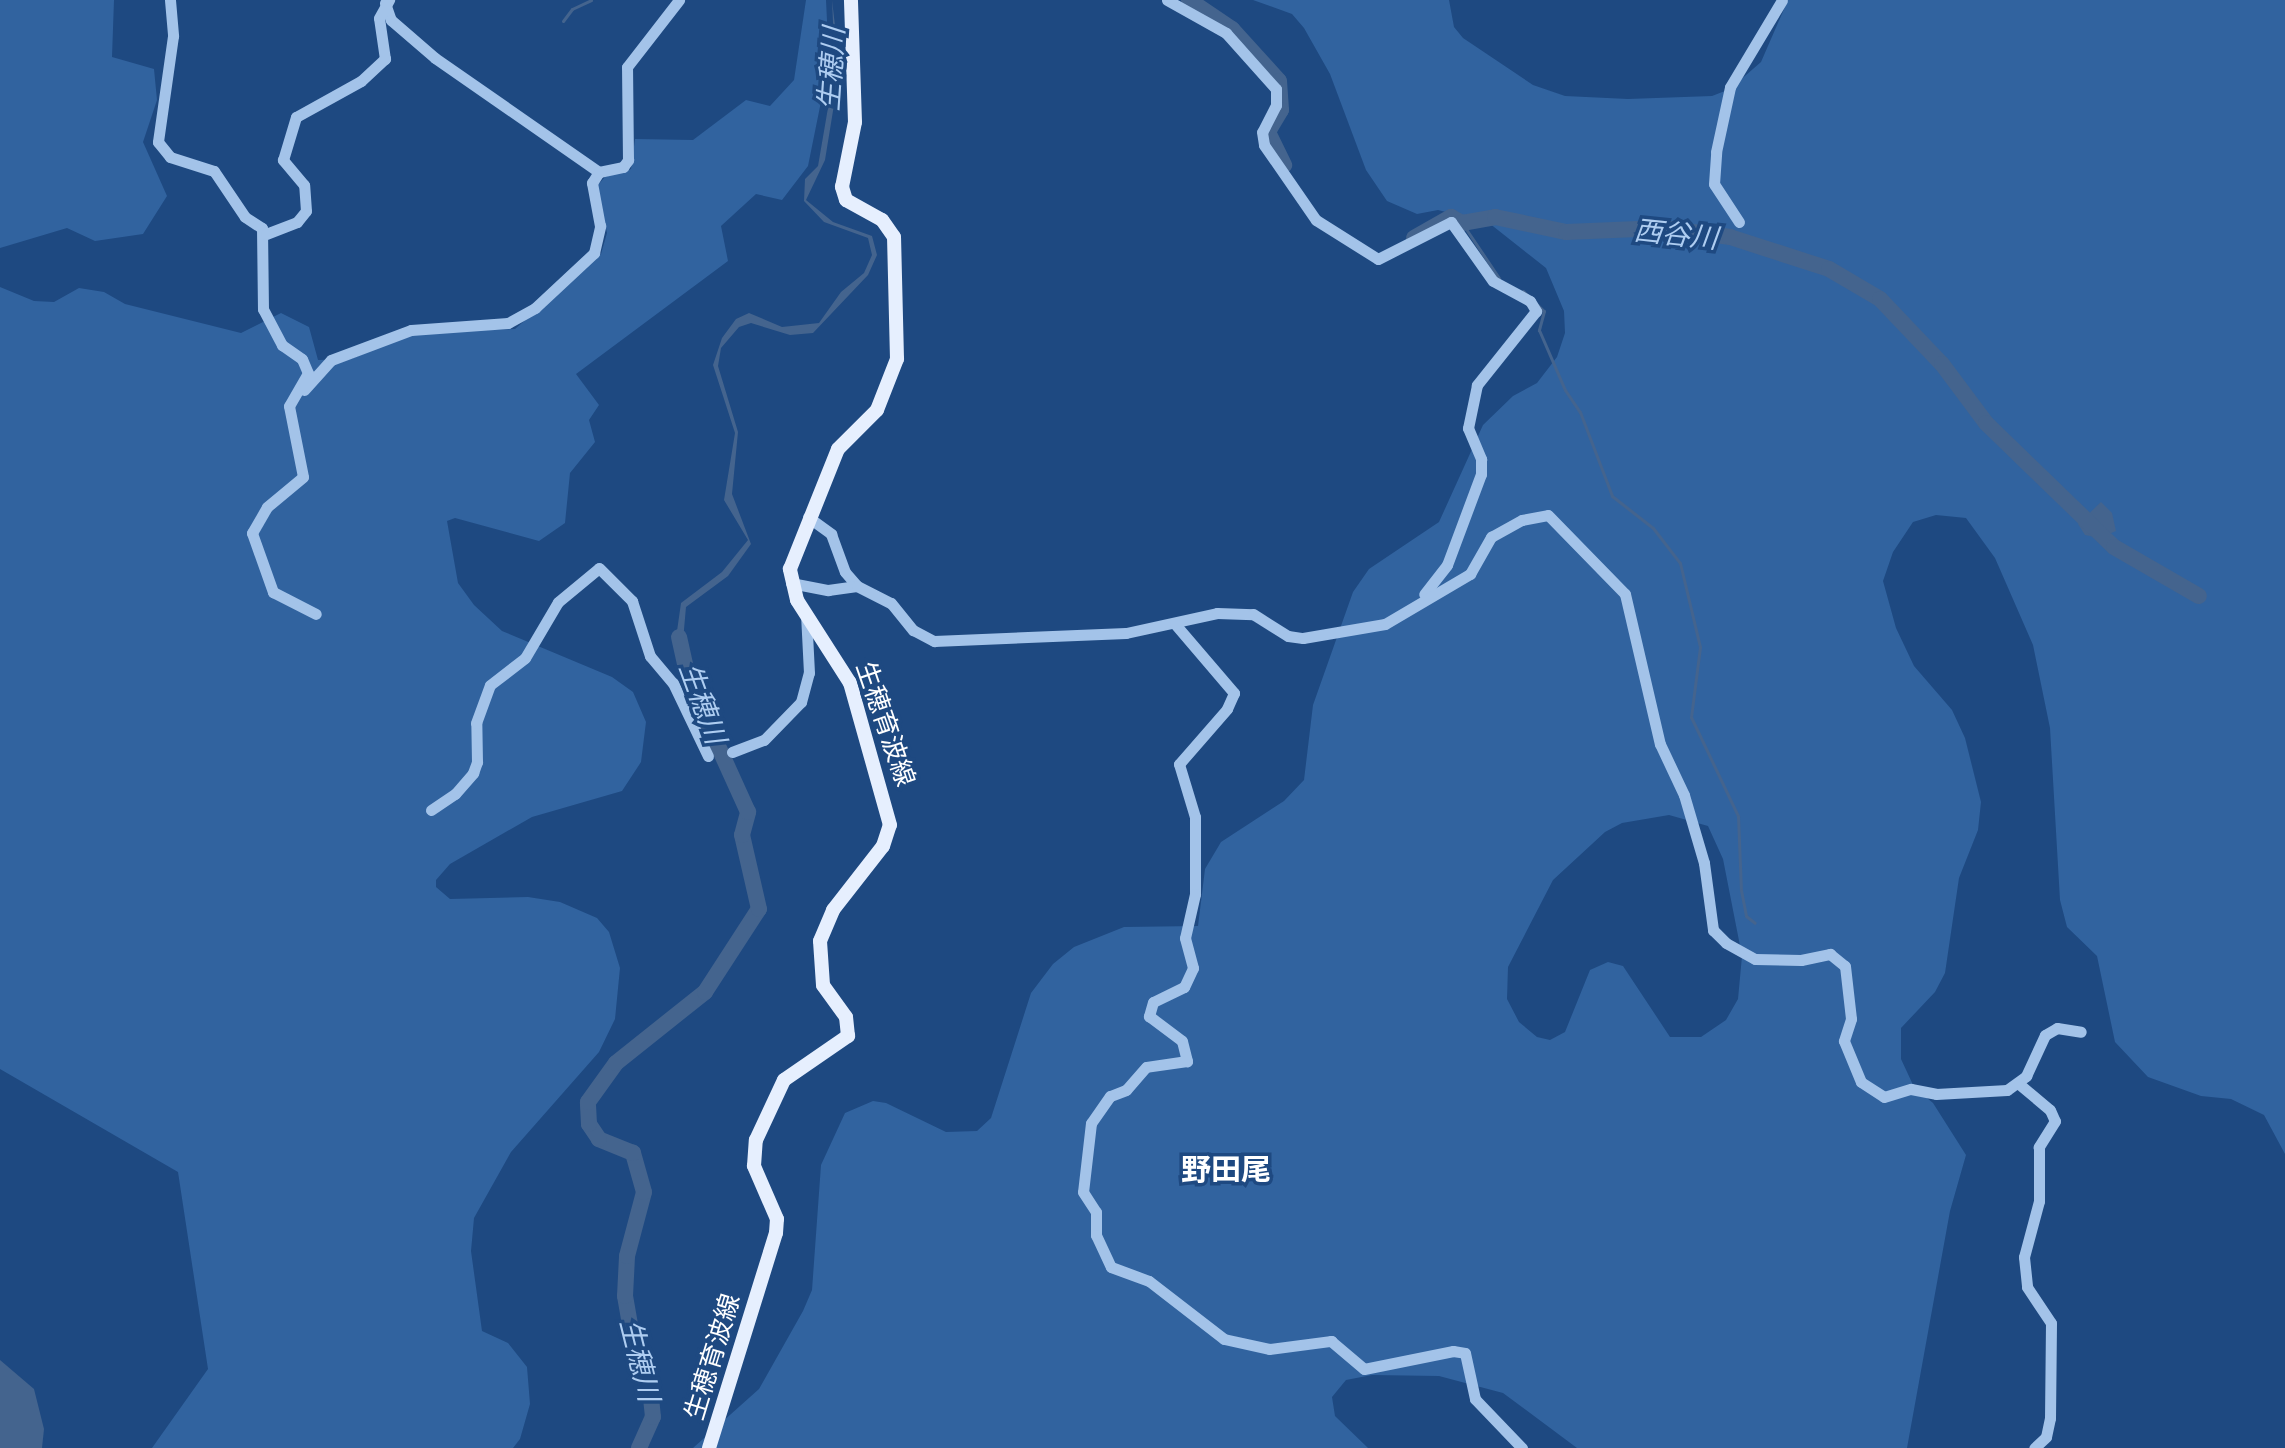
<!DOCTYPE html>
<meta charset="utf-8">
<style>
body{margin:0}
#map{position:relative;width:2285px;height:1448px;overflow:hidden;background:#1e4981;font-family:Cabin,"Noto Sans JP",sans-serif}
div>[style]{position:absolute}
.green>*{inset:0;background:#31639f}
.water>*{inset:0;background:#44648e}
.stream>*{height:3px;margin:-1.5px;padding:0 1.5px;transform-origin:1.5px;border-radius:1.5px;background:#44648e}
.river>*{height:16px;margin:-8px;padding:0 8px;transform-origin:8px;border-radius:8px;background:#44648e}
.minor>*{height:11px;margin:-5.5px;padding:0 5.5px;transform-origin:5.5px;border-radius:5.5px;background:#a3c3e9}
.major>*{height:14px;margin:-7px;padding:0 7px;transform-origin:7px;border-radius:7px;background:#e6effe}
span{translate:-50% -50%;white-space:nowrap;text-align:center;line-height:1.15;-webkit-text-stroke:7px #1e4981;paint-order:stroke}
.street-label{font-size:26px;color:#fff}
.water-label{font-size:28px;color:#aecdf1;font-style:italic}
.quarter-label{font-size:30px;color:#fff;font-weight:700}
</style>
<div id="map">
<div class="green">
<i style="clip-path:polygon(0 0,114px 0,112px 57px,154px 69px,157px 100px,143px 142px,167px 196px,143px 234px,95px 241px,67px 228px,0 248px)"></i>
<i style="clip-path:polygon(806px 0,826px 0,829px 62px,808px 166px,782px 200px,756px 194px,721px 226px,728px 261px,576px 374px,599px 405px,589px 420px,595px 442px,570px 473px,565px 523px,539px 541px,455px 518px,447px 521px,458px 583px,474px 605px,502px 631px,612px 677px,633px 692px,646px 722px,641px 762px,622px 791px,532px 817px,450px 864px,436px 880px,436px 887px,450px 899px,528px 897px,560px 902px,597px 918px,609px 932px,620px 968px,615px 1019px,599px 1052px,511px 1152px,474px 1218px,471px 1251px,482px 1331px,508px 1343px,527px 1367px,530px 1404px,520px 1439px,513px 1448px,152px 1448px,208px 1369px,178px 1172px,0 1069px,0 287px,34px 301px,54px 302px,79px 288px,104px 292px,125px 304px,241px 333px,281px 313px,309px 327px,318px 360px,351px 359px,415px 332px,515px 329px,601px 254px,607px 233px,597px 186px,605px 177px,631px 169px,635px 139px,693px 140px,746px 100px,770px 106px,794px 80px)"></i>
<i style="clip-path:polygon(evenodd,1253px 0,1449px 0,1454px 27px,1463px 38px,1533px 85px,1565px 96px,1628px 99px,1712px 96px,1730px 89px,1761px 62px,1788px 0,2285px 0,2285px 1154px,2264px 1115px,2231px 1099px,2201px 1096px,2148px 1077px,2115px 1042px,2097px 956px,2067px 927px,2060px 900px,2050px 728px,2033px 645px,1995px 558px,1966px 518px,1936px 515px,1913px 522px,1893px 552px,1883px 581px,1896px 628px,1914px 666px,1952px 710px,1965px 738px,1981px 802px,1978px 830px,1959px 878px,1945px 973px,1935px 992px,1901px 1028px,1901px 1059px,1914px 1087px,1933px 1103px,1966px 1155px,1950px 1211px,1907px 1448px,1577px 1448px,1503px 1393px,1439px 1376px,1372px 1375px,1346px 1380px,1332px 1397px,1335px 1416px,1368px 1448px,693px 1448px,759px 1389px,803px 1311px,812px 1290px,821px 1165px,845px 1113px,873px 1101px,886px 1103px,946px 1132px,977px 1131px,991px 1118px,1031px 993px,1053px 964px,1074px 947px,1124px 927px,1198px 926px,1205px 869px,1221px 842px,1284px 801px,1304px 780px,1313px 705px,1353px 592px,1369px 569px,1439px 522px,1483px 425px,1513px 396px,1537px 383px,1557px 357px,1565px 333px,1564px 311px,1546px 268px,1489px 223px,1438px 210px,1417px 214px,1387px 201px,1366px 170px,1330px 74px,1304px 28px,1292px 14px,1253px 0,1669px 815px,1708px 826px,1723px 859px,1742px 956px,1738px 999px,1726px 1020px,1701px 1037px,1670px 1037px,1623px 966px,1608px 962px,1590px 970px,1565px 1032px,1550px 1040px,1537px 1037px,1519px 1022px,1507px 999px,1508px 967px,1553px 880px,1605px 832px,1622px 823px,1669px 815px)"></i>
</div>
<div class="water">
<i style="clip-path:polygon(832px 0,840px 68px,825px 160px,806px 200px,833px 222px,872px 236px,877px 255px,868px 275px,813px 333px,790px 335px,751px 323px,739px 327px,721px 348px,718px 366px,738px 432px,732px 494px,751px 544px,728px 576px,686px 607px,681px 663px,675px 645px,681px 603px,722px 572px,748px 540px,724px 500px,735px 433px,713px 365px,722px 338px,736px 319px,749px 313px,782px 327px,819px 323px,841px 292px,864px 273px,872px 255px,868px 238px,824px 222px,804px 201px,805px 179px,818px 166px,835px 67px)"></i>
<i style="clip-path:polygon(2101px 502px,2112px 513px,2116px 531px,2100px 538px,2085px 535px,2078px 524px)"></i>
<i style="clip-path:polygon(0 1360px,34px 1389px,44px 1429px,42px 1448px,0 1448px)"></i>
</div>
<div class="stream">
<i style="left:563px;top:21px;width:15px;rotate:-53deg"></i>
<i style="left:572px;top:9px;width:21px;rotate:-25deg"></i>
<i style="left:1462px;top:223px;width:66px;rotate:56.1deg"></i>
<i style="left:1523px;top:291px;width:29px;rotate:44deg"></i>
<i style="left:1544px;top:311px;width:20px;rotate:105deg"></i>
<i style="left:1539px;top:330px;width:65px;rotate:66.6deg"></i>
<i style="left:1565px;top:390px;width:27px;rotate:56deg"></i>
<i style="left:1580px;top:412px;width:90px;rotate:69.1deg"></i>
<i style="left:1612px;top:496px;width:52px;rotate:38deg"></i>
<i style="left:1653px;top:528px;width:44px;rotate:52.4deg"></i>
<i style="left:1680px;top:563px;width:86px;rotate:76.6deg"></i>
<i style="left:1700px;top:647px;width:71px;rotate:97.3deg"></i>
<i style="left:1691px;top:717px;width:110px;rotate:64.6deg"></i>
<i style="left:1738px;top:816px;width:74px;rotate:87.7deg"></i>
<i style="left:1741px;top:890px;width:26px;rotate:79deg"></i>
<i style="left:1746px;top:916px;width:11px;rotate:38deg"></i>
</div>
<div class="river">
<i style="left:1189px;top:0;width:52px;rotate:34deg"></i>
<i style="left:1232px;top:29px;width:70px;rotate:47.9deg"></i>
<i style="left:1279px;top:81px;width:29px;rotate:86deg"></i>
<i style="left:1281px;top:110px;width:26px;rotate:121deg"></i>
<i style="left:1268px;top:132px;width:37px;rotate:64deg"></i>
<i style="left:1414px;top:238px;width:43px;rotate:-29.6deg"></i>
<i style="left:1451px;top:217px;width:13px;rotate:29deg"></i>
<i style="left:1462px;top:223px;width:34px;rotate:-10deg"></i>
<i style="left:1495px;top:217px;width:73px;rotate:11.9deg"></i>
<i style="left:1566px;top:232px;width:96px;rotate:-2.4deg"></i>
<i style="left:1662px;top:228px;width:69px;rotate:7.5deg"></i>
<i style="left:1730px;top:237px;width:104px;rotate:17.9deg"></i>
<i style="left:1829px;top:269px;width:59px;rotate:30.5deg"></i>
<i style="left:1880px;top:299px;width:90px;rotate:46.4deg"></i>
<i style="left:1942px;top:364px;width:74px;rotate:53.3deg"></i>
<i style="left:1986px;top:423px;width:178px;rotate:44.1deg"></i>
<i style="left:2114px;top:547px;width:98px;rotate:30deg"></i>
<i style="left:639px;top:1448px;width:34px;rotate:-66deg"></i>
<i style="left:653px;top:1417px;width:30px;rotate:-96deg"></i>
<i style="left:650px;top:1387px;width:31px;rotate:-117deg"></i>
<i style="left:636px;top:1359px;width:64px;rotate:-99.9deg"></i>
<i style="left:625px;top:1296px;width:40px;rotate:-87.1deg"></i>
<i style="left:627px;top:1256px;width:66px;rotate:-75.1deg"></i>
<i style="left:644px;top:1192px;width:41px;rotate:-105.8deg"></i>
<i style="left:633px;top:1153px;width:37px;rotate:-158deg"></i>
<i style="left:599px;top:1139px;width:18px;rotate:-124deg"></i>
<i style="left:589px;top:1124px;width:22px;rotate:-93deg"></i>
<i style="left:588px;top:1102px;width:48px;rotate:-54.3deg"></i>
<i style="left:616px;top:1063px;width:114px;rotate:-38.6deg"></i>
<i style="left:705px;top:992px;width:99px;rotate:-57deg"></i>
<i style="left:759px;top:909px;width:76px;rotate:-102.9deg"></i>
<i style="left:742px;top:835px;width:24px;rotate:-75deg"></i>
<i style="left:748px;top:812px;width:143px;rotate:-114.4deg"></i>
<i style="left:689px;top:682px;width:46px;rotate:-102.5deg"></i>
</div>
<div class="minor">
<i style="left:170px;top:0;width:36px;rotate:85deg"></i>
<i style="left:173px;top:36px;width:107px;rotate:98.1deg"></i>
<i style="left:158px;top:142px;width:19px;rotate:51deg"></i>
<i style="left:170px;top:157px;width:46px;rotate:17.7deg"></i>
<i style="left:214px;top:171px;width:55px;rotate:56deg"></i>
<i style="left:245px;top:217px;width:20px;rotate:33deg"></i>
<i style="left:262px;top:228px;width:81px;rotate:89.3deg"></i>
<i style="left:263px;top:309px;width:41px;rotate:62.2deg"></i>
<i style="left:282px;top:345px;width:24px;rotate:35deg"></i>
<i style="left:302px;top:359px;width:15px;rotate:67deg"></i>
<i style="left:308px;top:373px;width:38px;rotate:120deg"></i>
<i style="left:289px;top:406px;width:72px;rotate:78.8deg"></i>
<i style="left:303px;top:477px;width:47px;rotate:140.2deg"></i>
<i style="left:267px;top:507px;width:30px;rotate:120deg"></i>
<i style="left:252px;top:533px;width:63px;rotate:70.4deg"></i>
<i style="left:273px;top:592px;width:48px;rotate:27.1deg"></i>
<i style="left:1167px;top:0;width:68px;rotate:29.2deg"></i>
<i style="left:1226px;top:33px;width:75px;rotate:48.2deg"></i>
<i style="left:1276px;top:89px;width:16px;rotate:90deg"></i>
<i style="left:1276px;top:105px;width:30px;rotate:117deg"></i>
<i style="left:1262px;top:132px;width:13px;rotate:81deg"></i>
<i style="left:1264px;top:145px;width:91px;rotate:55.3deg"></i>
<i style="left:1316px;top:220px;width:73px;rotate:32.2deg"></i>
<i style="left:1378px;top:259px;width:82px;rotate:-26.9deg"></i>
<i style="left:1451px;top:222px;width:72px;rotate:54.6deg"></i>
<i style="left:1493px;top:281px;width:42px;rotate:28.4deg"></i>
<i style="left:1530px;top:301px;width:12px;rotate:59deg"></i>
<i style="left:1536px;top:311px;width:95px;rotate:128.6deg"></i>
<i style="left:1477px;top:385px;width:44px;rotate:101.8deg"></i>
<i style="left:1468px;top:428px;width:34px;rotate:67deg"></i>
<i style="left:1481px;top:459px;width:15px;rotate:90deg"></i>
<i style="left:1481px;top:474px;width:97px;rotate:110.5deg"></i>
<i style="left:1447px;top:565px;width:37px;rotate:128deg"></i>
<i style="left:385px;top:3px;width:18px;rotate:71deg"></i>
<i style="left:391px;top:20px;width:58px;rotate:40.8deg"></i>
<i style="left:435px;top:58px;width:200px;rotate:34.8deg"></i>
<i style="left:1739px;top:222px;width:45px;rotate:-123.3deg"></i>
<i style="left:1714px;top:184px;width:32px;rotate:-86deg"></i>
<i style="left:1716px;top:152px;width:66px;rotate:-77.8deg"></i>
<i style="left:1730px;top:87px;width:101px;rotate:-59.1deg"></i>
<i style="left:266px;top:234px;width:33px;rotate:-21deg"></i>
<i style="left:297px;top:222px;width:14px;rotate:-51deg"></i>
<i style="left:306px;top:211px;width:26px;rotate:-94deg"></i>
<i style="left:304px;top:185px;width:33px;rotate:-130deg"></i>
<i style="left:283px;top:160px;width:45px;rotate:-73.2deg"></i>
<i style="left:296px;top:117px;width:74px;rotate:-29deg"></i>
<i style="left:361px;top:81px;width:33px;rotate:-43deg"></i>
<i style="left:385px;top:59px;width:41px;rotate:-98.3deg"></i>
<i style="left:379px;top:18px;width:21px;rotate:-61deg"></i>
<i style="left:304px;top:390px;width:40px;rotate:-48deg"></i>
<i style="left:331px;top:360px;width:85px;rotate:-20.6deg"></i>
<i style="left:411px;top:330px;width:97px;rotate:-4.1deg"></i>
<i style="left:508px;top:323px;width:31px;rotate:-29deg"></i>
<i style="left:535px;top:308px;width:81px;rotate:-43deg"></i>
<i style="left:594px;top:253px;width:28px;rotate:-77deg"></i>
<i style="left:600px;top:226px;width:44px;rotate:-100.5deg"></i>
<i style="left:592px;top:183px;width:13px;rotate:-58deg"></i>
<i style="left:599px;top:172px;width:25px;rotate:-12deg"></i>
<i style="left:623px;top:167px;width:9px;rotate:-54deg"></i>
<i style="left:628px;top:160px;width:93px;rotate:-90.6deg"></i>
<i style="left:627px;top:67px;width:85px;rotate:-52.2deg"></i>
<i style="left:808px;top:517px;width:29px;rotate:36deg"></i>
<i style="left:831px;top:534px;width:40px;rotate:69.8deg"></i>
<i style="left:845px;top:572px;width:18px;rotate:49deg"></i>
<i style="left:791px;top:583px;width:38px;rotate:11deg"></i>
<i style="left:828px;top:590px;width:29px;rotate:-8deg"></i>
<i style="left:857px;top:586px;width:38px;rotate:27deg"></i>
<i style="left:891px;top:603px;width:35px;rotate:51deg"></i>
<i style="left:913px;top:630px;width:24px;rotate:28deg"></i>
<i style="left:934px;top:641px;width:192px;rotate:-2.4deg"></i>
<i style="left:1126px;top:633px;width:93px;rotate:-12.4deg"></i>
<i style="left:1217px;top:613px;width:36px;rotate:2deg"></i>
<i style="left:1253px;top:614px;width:41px;rotate:32.2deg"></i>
<i style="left:1288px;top:636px;width:15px;rotate:8deg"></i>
<i style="left:1303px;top:638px;width:83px;rotate:-9.7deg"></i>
<i style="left:1385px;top:624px;width:99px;rotate:-30.5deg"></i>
<i style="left:1470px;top:574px;width:43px;rotate:-60.4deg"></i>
<i style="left:1491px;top:537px;width:35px;rotate:-29deg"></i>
<i style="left:1522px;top:520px;width:26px;rotate:-11deg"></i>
<i style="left:1548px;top:515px;width:110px;rotate:45.7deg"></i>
<i style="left:1625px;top:594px;width:154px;rotate:76.9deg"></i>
<i style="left:1660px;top:744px;width:56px;rotate:64.8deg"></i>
<i style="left:1684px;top:795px;width:71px;rotate:73.6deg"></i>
<i style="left:1704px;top:863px;width:68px;rotate:82.3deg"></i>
<i style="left:1713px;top:930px;width:18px;rotate:45deg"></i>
<i style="left:1726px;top:943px;width:33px;rotate:29deg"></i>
<i style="left:1755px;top:959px;width:46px;rotate:1.2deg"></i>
<i style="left:1801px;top:960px;width:30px;rotate:-12deg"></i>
<i style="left:1830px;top:954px;width:19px;rotate:39deg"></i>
<i style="left:1845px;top:966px;width:53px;rotate:83.5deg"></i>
<i style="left:1851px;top:1019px;width:23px;rotate:108deg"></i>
<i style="left:1844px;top:1041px;width:44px;rotate:67.5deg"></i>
<i style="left:1861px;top:1082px;width:27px;rotate:33deg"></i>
<i style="left:1884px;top:1097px;width:28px;rotate:-17deg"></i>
<i style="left:1911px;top:1089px;width:25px;rotate:11deg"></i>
<i style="left:1936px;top:1094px;width:71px;rotate:-3.2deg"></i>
<i style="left:2007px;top:1090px;width:24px;rotate:-36deg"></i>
<i style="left:2026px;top:1076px;width:45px;rotate:-65.1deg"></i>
<i style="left:2045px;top:1035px;width:14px;rotate:-30deg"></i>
<i style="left:2057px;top:1028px;width:24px;rotate:9deg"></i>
<i style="left:1175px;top:624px;width:91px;rotate:49.5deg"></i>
<i style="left:1234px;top:693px;width:17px;rotate:114deg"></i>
<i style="left:1227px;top:709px;width:73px;rotate:131.1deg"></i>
<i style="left:1179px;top:764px;width:55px;rotate:73.2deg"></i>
<i style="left:1195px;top:817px;width:77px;rotate:90deg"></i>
<i style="left:1195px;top:894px;width:45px;rotate:102.8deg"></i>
<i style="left:1185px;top:938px;width:31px;rotate:75deg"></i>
<i style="left:1193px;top:968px;width:21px;rotate:115deg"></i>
<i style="left:1184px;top:987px;width:34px;rotate:154deg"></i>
<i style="left:1153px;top:1002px;width:15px;rotate:106deg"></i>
<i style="left:1149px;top:1016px;width:41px;rotate:37.1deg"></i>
<i style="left:1182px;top:1041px;width:21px;rotate:76deg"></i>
<i style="left:1187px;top:1061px;width:41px;rotate:171.7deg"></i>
<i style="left:1146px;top:1067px;width:30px;rotate:131deg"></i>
<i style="left:1126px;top:1090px;width:17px;rotate:159deg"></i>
<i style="left:1110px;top:1096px;width:33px;rotate:125deg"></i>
<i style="left:1091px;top:1123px;width:69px;rotate:96.6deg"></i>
<i style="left:1083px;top:1192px;width:24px;rotate:57deg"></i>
<i style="left:1096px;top:1212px;width:23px;rotate:90deg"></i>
<i style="left:1096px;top:1235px;width:35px;rotate:65deg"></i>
<i style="left:1111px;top:1267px;width:40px;rotate:20.2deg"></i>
<i style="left:1149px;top:1281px;width:95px;rotate:37.7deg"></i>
<i style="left:1224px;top:1339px;width:46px;rotate:12.5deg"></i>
<i style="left:1269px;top:1349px;width:63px;rotate:-7.4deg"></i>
<i style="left:1331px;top:1341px;width:43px;rotate:40.3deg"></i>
<i style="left:1364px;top:1369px;width:91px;rotate:-11.4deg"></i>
<i style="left:1453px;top:1351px;width:12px;rotate:9deg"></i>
<i style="left:1465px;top:1353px;width:47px;rotate:77.7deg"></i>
<i style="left:1475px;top:1399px;width:68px;rotate:46.2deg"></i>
<i style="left:732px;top:752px;width:34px;rotate:-21deg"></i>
<i style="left:764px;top:740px;width:53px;rotate:-45.8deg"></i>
<i style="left:801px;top:702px;width:30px;rotate:-75deg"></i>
<i style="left:809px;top:673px;width:59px;rotate:-92.9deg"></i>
<i style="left:431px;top:810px;width:29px;rotate:-34deg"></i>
<i style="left:455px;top:794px;width:28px;rotate:-49deg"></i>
<i style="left:473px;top:773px;width:12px;rotate:-70deg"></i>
<i style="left:477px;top:762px;width:39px;rotate:-91deg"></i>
<i style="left:476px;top:723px;width:40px;rotate:-69.8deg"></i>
<i style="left:490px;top:685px;width:44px;rotate:-37.6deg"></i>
<i style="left:525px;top:658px;width:65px;rotate:-59.5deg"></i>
<i style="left:558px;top:602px;width:53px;rotate:-39.7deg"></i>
<i style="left:599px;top:568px;width:47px;rotate:45deg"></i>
<i style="left:632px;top:601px;width:58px;rotate:71.9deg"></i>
<i style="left:650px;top:656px;width:35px;rotate:50deg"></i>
<i style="left:673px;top:683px;width:81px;rotate:64.4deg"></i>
<i style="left:2019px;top:1084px;width:40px;rotate:40deg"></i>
<i style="left:2050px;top:1110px;width:12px;rotate:66deg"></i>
<i style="left:2055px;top:1121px;width:31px;rotate:122deg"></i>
<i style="left:2039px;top:1147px;width:54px;rotate:90deg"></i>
<i style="left:2039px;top:1201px;width:58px;rotate:105deg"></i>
<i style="left:2024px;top:1257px;width:30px;rotate:84deg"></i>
<i style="left:2027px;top:1287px;width:43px;rotate:56.3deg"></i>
<i style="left:2051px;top:1323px;width:95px;rotate:90.6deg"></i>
<i style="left:2050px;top:1418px;width:19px;rotate:102deg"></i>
<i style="left:2046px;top:1437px;width:16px;rotate:137deg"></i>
</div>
<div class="major">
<i style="left:709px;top:1448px;width:225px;rotate:-72.7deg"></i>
<i style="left:776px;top:1233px;width:14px;rotate:-86deg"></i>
<i style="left:777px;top:1219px;width:58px;rotate:-113.5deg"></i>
<i style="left:754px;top:1166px;width:26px;rotate:-86deg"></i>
<i style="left:756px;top:1140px;width:66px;rotate:-65deg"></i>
<i style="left:784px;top:1080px;width:78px;rotate:-34.5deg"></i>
<i style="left:848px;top:1036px;width:19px;rotate:-96deg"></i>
<i style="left:846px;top:1017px;width:39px;rotate:-126deg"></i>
<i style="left:823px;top:985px;width:44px;rotate:-93.9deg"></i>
<i style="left:820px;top:941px;width:34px;rotate:-67deg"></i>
<i style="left:833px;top:910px;width:81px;rotate:-52deg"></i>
<i style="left:883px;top:846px;width:22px;rotate:-72deg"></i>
<i style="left:890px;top:825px;width:148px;rotate:-105.7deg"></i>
<i style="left:850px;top:683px;width:98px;rotate:-122.6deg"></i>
<i style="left:797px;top:600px;width:32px;rotate:-103deg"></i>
<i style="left:790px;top:569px;width:129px;rotate:-68.2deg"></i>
<i style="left:838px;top:449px;width:55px;rotate:-45deg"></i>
<i style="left:877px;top:410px;width:55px;rotate:-68.6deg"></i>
<i style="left:897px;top:359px;width:122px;rotate:-91.4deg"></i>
<i style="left:894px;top:237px;width:21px;rotate:-125deg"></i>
<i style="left:882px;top:220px;width:41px;rotate:-150.9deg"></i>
<i style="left:846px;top:200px;width:14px;rotate:-107deg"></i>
<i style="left:842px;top:187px;width:66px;rotate:-78.7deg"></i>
<i style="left:855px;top:122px;width:122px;rotate:-91.9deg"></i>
</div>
<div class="street-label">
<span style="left:885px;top:724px;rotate:71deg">生穂育波線</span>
<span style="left:713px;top:1357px;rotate:-73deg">生穂育波線</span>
</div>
<div class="water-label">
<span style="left:831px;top:69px;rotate:-86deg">生穂川</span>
<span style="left:1676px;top:234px;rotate:6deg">西谷川</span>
<span style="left:703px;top:703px;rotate:70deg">生穂川</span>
<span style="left:640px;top:1360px;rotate:76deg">生穂川</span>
</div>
<div class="quarter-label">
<span style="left:1226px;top:1170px">野田尾</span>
</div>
</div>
